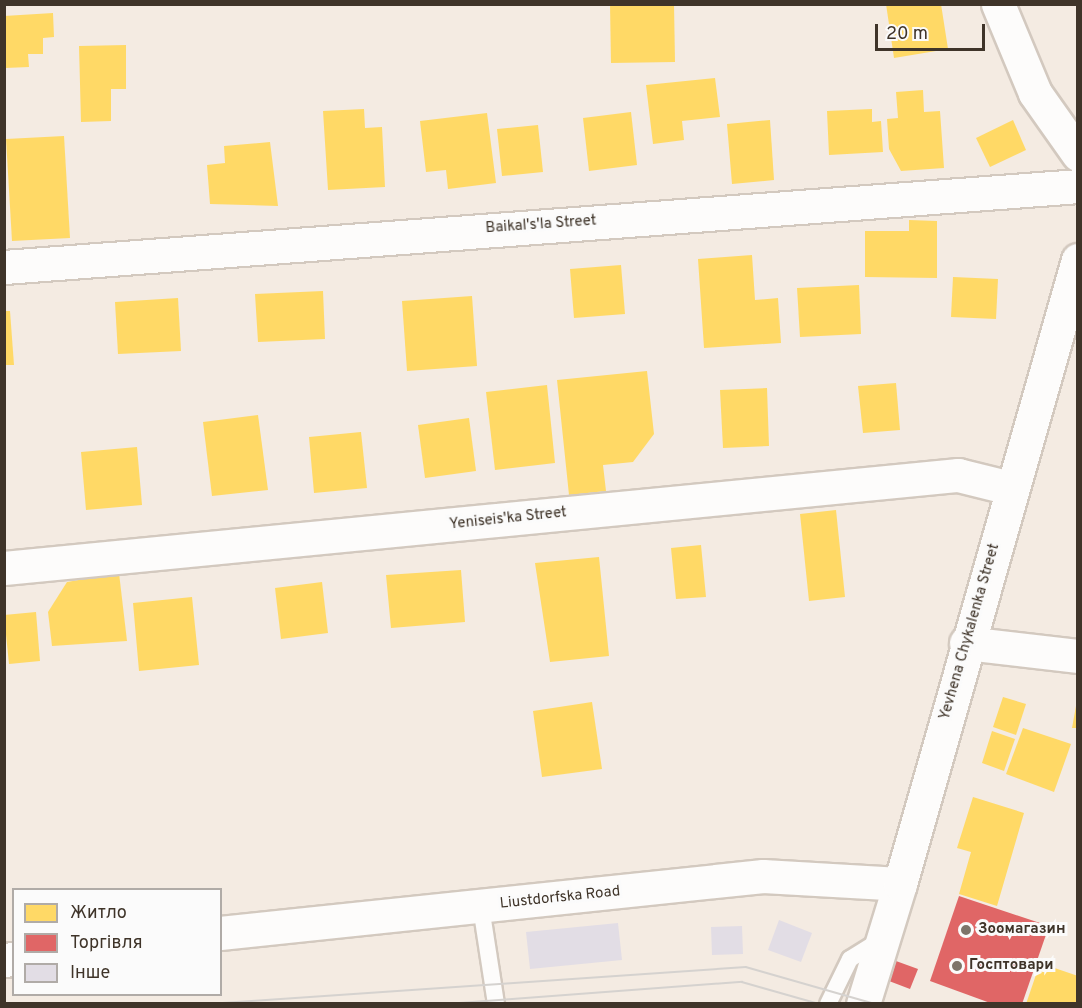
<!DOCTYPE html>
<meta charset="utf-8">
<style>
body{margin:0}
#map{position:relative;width:1082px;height:1008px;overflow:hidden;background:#f4ebe2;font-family:Overpass,sans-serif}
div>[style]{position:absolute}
.homes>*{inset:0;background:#ffd966}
.shops>*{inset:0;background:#e06666}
.building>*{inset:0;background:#e2dde5}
.roads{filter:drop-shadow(2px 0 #d3c9bf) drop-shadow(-2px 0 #d3c9bf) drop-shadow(0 2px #d3c9bf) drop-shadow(0 -2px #d3c9bf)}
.lane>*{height:16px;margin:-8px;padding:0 8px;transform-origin:8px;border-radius:8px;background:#fdfcfb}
.street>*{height:33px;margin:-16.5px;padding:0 16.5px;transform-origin:16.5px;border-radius:16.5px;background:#fdfcfb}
.secondary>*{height:33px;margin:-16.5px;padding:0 16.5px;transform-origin:16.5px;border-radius:16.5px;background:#fdfcfb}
.tram>*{height:1.5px;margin:-0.75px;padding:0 0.75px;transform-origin:0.75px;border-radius:0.75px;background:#d5d2cf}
.dots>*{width:16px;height:16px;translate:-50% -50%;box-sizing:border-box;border:3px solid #fbfbfb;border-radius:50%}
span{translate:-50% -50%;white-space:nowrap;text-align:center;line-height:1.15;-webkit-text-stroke:6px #fbfbfb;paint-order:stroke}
.street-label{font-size:15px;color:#3f3429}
.poi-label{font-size:15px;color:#3f3429;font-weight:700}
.left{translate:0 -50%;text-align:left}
.frame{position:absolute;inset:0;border:6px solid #3f3429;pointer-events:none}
.legend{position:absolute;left:12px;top:888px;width:210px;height:108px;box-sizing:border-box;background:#fbfbfb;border:2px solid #b0aba7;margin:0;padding:8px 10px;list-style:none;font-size:18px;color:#3f3429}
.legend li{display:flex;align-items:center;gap:12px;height:30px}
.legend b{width:30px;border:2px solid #b0aba7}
.scale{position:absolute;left:875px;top:24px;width:110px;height:27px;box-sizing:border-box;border:3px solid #3f3429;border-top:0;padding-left:8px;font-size:18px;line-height:21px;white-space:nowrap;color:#3f3429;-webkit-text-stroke:4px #fbfbfb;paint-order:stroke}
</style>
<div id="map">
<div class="homes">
<i style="clip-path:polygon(610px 4px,674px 4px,675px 62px,611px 63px)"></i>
<i style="clip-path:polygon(886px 4px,941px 4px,948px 49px,894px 58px)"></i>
<i style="clip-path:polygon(53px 13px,54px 37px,43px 38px,43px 54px,28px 54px,29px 67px,5px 68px,4px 16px)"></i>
<i style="clip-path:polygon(126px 45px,126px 89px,111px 89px,111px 121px,81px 122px,79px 46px)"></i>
<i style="clip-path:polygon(715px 78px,720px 117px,682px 121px,684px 140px,653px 144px,646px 85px)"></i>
<i style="clip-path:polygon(923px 90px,924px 112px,940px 111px,944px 168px,901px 171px,889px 149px,887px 119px,898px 118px,896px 92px)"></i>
<i style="clip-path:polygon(364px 109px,365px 128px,382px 127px,385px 187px,328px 190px,323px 111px)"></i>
<i style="clip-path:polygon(872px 109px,872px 122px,881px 121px,883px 152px,829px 155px,827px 111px)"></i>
<i style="clip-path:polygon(631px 112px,637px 165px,589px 171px,583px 118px)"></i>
<i style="clip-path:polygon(487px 113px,496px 183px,448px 189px,446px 170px,426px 172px,420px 121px)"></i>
<i style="clip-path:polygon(770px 120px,774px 180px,732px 184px,727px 124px)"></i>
<i style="clip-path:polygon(1013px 120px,1026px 150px,990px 167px,976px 138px)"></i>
<i style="clip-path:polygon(538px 125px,543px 172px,502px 176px,497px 129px)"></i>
<i style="clip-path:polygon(64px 136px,70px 238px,12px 241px,6px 139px)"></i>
<i style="clip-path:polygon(270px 142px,278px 206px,210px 204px,207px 165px,225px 163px,224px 146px)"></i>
<i style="clip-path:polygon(909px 220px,937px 221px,937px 278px,865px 277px,865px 231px,909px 231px)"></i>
<i style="clip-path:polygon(752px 255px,755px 300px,778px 298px,781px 343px,704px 348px,698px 259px)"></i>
<i style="clip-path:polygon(621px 265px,625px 314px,574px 318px,570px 269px)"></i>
<i style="clip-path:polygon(953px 277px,998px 279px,996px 319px,951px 317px)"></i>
<i style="clip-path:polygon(859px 285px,861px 334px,800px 337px,797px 288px)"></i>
<i style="clip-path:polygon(323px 291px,325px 339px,258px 342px,255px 294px)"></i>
<i style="clip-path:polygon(472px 296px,477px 366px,407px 371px,402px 301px)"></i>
<i style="clip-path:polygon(178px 298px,181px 351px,118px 354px,115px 302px)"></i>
<i style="clip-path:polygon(4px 311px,10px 311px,14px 365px,4px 365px)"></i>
<i style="clip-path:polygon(647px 371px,654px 434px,633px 462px,603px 465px,606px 491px,569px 495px,557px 380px)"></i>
<i style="clip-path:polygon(896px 383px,900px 430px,863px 433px,858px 386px)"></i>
<i style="clip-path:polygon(547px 385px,555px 463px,495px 470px,486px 392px)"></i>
<i style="clip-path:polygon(767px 388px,769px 446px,723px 448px,720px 390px)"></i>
<i style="clip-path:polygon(258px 415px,268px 490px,212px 496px,203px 422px)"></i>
<i style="clip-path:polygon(469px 418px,476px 471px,425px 478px,418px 425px)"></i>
<i style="clip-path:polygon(361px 432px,367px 488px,314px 493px,309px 437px)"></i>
<i style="clip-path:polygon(137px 447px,142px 505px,86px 510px,81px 452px)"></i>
<i style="clip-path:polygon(836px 510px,845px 597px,809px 601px,800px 514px)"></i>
<i style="clip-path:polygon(701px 545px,706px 597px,676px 599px,671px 548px)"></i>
<i style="clip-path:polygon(599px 557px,609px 656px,550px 662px,535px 563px)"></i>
<i style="clip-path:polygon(461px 570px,465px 622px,391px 628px,386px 575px)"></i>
<i style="clip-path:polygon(119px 573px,127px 641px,52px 646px,48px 612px,67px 582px)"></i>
<i style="clip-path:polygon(322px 582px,328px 633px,281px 639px,275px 588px)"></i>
<i style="clip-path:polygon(192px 597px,199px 665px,139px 671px,133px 603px)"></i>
<i style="clip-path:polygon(36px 612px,40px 661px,9px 664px,4px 615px)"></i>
<i style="clip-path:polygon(1078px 695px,1078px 728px,1072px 728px)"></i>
<i style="clip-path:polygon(1003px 697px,1026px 704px,1016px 735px,993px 727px)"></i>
<i style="clip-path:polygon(592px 702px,602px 769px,542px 777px,533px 711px)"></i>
<i style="clip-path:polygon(1023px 728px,1071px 744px,1054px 792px,1006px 774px)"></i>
<i style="clip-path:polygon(992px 731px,1015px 739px,1004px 771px,982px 763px)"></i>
<i style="clip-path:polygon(973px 797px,1024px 813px,997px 906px,959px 894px,971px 852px,957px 848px)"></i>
<i style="clip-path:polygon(1040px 963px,1078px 976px,1078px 1004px,1026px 1004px)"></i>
</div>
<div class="shops">
<i style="clip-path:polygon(959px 896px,1049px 926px,1022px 1004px,993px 1004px,930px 981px)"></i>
<i style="clip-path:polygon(896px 961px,918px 969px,910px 989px,889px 981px)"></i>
</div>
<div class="building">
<i style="clip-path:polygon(779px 920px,812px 933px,801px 962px,768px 950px)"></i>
<i style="clip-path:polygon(618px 923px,622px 960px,530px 969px,526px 932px)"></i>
<i style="clip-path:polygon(742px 926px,743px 954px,712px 955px,711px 927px)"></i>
</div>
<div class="roads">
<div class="lane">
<i style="left:481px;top:907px;width:98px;rotate:81.2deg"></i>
<i style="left:828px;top:1004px;width:50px;rotate:-63.9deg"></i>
<i style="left:850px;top:959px;width:36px;rotate:-32deg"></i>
</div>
<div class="street">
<i style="left:4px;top:267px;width:1077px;rotate:-4.31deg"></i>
<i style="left:4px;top:568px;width:959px;rotate:-5.57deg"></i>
<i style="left:958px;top:475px;width:55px;rotate:13.8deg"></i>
<i style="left:966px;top:643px;width:113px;rotate:6.6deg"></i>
<i style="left:863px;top:1004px;width:126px;rotate:-72.9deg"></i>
</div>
<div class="secondary">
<i style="left:998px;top:4px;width:96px;rotate:67.4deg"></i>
<i style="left:1035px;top:93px;width:75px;rotate:54.8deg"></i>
<i style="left:220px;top:933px;width:546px;rotate:-5.99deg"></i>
<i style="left:763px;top:876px;width:137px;rotate:3.3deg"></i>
<i style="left:900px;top:884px;width:649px;rotate:-74.08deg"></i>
<i style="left:4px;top:960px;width:10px;rotate:-6deg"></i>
</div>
</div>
<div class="tram">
<i style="left:208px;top:1004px;width:539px;rotate:-3.93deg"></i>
<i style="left:746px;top:967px;width:134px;rotate:16deg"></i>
<i style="left:446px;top:1004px;width:297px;rotate:-4.3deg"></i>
<i style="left:742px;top:982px;width:80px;rotate:15.9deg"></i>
</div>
<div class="dots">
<i style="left:966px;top:930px;background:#7e746a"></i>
<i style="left:957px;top:966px;background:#7e746a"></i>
</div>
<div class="street-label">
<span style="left:541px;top:225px;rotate:-4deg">Baikal's'la Street</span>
<span style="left:508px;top:519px;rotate:-6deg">Yeniseis'ka Street</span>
<span style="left:970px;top:632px;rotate:-74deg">Yevhena Chykalenka Street</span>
<span style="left:560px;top:898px;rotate:-6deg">Liustdorfska Road</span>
</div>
<div class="poi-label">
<span class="left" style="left:978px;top:930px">Зоомагазин</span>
<span class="left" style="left:969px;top:966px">Госптовари</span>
</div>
<div class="frame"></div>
<ul class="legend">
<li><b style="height:16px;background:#ffd966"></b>Житло</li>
<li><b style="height:16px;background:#e06666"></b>Торгівля</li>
<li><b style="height:16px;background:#e2dde5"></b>Інше</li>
</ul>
<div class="scale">20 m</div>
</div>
